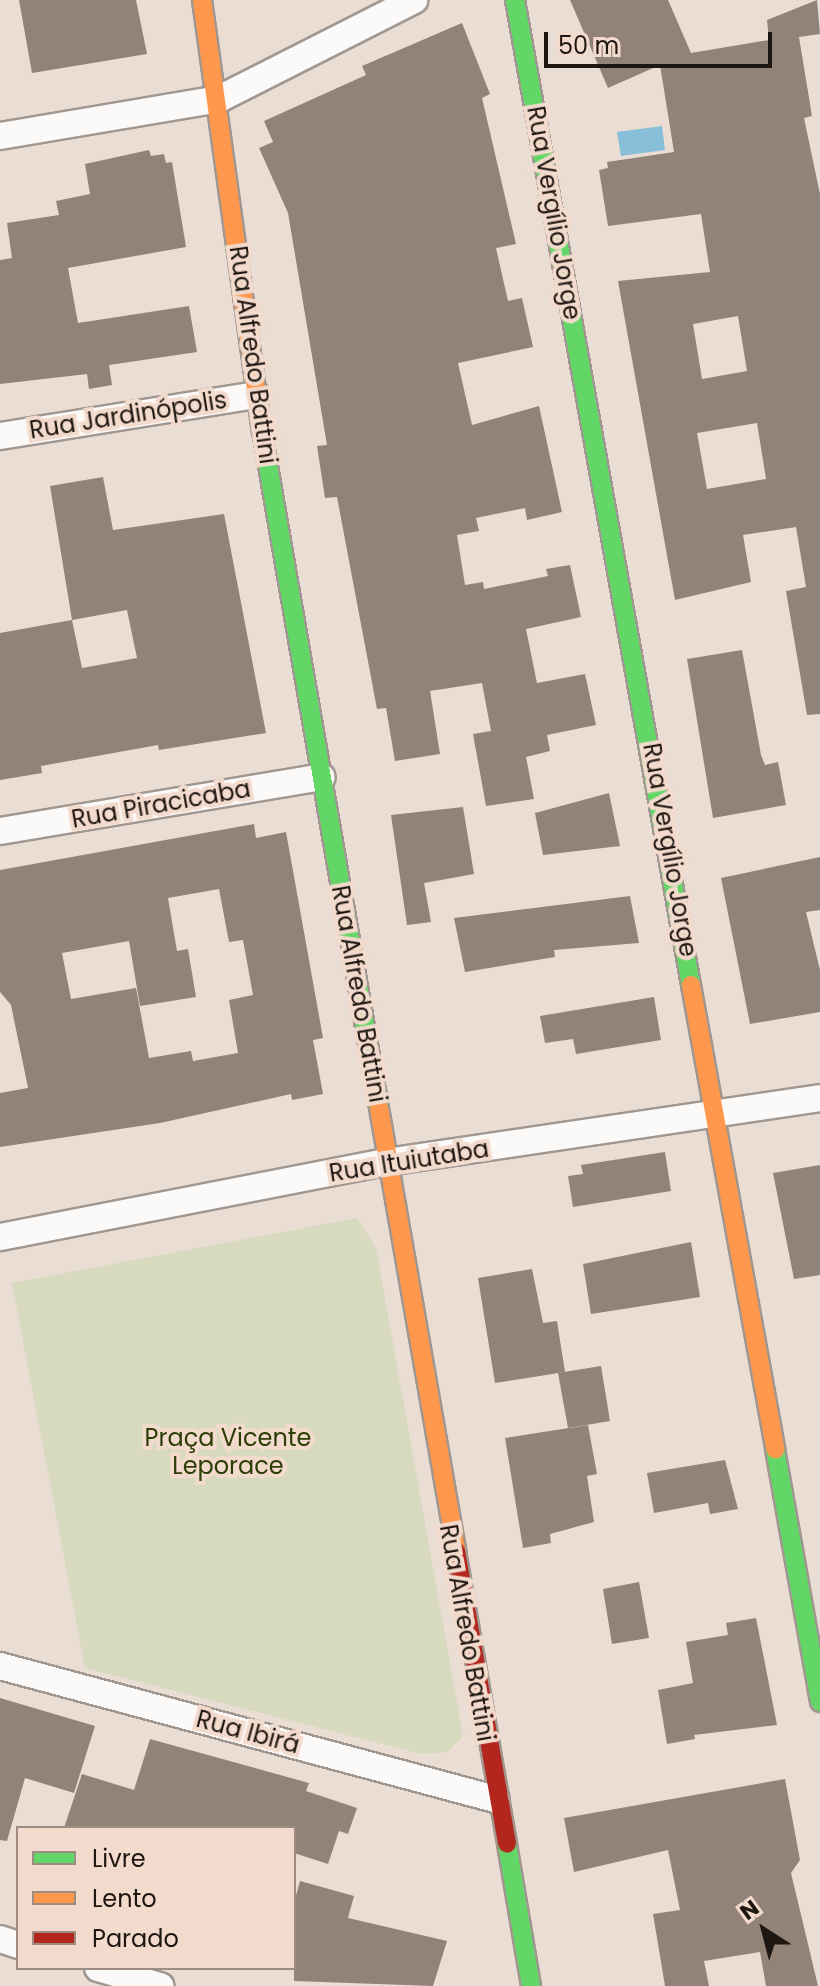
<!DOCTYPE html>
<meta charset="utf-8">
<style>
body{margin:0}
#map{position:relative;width:820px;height:1986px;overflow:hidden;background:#eaddd4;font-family:Poppins,sans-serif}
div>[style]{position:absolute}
.green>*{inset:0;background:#d7dabf}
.water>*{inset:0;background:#88bed8}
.building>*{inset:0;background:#918378}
.roads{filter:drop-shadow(2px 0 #a09790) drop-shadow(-2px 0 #a09790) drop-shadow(0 2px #a09790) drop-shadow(0 -2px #a09790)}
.street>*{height:26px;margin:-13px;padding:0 13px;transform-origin:13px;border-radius:13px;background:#fcfaf9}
.fast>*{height:18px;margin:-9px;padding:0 9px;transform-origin:9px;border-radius:9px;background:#63d668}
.slow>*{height:18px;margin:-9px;padding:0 9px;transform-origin:9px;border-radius:9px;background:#ff974d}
.jam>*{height:18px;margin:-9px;padding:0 9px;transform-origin:9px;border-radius:9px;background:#b3261e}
span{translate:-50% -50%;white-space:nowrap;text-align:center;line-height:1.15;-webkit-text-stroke:8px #f2dbcc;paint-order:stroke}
.street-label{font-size:24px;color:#1e1611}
.park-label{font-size:24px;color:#2d3d06}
.legend{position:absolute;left:16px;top:1826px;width:280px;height:144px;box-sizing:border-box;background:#f2dbcc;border:2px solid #9d8c81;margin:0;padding:10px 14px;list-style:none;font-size:24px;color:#1e1611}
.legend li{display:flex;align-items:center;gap:16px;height:40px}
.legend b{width:40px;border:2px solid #9d8c81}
.north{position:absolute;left:724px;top:1890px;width:80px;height:80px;-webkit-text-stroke:6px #f2dbcc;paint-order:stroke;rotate:324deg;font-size:22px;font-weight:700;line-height:32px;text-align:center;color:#1e1611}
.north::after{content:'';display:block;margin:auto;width:28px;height:36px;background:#1e1611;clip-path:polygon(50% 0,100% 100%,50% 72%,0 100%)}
.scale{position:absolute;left:544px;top:32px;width:228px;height:36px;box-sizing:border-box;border:4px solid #1e1611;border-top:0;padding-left:10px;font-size:24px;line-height:28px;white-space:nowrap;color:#1e1611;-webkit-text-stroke:6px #f2dbcc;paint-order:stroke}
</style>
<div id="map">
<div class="green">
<i style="clip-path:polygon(357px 1218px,376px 1248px,463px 1736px,447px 1752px,421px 1754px,85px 1668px,12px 1283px)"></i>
</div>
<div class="water">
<i style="clip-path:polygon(662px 126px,665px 150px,621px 156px,617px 132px)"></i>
</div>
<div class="building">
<i style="clip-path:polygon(19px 0,136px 0,147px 54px,32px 73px)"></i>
<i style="clip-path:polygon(evenodd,570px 0,668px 0,691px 53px,769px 40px,767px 20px,817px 0,820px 34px,799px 37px,812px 116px,804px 118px,820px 194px,820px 714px,807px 715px,786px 591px,806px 587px,796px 527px,743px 535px,751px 582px,675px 600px,618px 281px,710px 272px,701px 214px,608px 226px,599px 170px,608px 168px,607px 162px,674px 152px,660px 65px,608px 88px,570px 0,738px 316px,747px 371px,702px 379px,693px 324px,738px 316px,570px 0,757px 423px,766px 479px,707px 489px,697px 433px,757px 423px)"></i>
<i style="clip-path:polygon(462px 23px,490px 94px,482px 98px,516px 244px,496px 248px,508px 301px,522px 298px,533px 347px,458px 363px,472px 425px,539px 406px,562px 512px,527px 520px,525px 508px,476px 518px,479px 531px,457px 535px,465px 585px,483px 582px,484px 589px,548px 576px,546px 569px,570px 565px,581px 617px,526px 629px,537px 683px,585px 674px,596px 725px,547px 735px,550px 751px,526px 757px,534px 799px,486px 806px,473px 734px,491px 731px,482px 683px,430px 691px,440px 754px,395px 761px,386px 708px,377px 709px,337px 497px,325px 498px,317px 446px,327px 445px,288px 213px,259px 148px,273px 142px,264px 121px,366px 75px,362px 66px)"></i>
<i style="clip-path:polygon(149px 150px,151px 156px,164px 154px,166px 163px,172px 162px,186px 247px,68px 268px,78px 323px,189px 306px,197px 352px,109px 365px,112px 385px,89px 389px,87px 374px,0 384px,0 260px,12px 258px,7px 223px,59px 215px,56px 201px,90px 194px,85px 164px)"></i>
<i style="clip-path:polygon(evenodd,103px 477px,113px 530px,224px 514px,266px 733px,159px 750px,158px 745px,41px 766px,42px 773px,0 780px,0 633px,72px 620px,50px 486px,103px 477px,127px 610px,137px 658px,82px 668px,72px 620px,127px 610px)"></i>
<i style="clip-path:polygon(742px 650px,761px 755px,765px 765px,778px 762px,786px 805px,713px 818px,687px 659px)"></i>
<i style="clip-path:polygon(609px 793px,620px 846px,543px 855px,535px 813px)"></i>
<i style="clip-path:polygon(463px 807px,474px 874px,424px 883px,431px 922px,407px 925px,391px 815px)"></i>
<i style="clip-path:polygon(evenodd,254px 824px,256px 838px,286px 832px,323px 1038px,313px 1040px,323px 1094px,292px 1100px,291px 1094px,160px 1123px,0 1147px,0 1093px,28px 1088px,11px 1005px,0 992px,0 870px,254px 824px,219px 889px,229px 942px,243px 940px,253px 995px,229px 1000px,238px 1053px,193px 1061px,191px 1051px,149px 1058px,136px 988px,71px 999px,62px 953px,129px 941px,140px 1006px,196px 997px,188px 949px,177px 951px,168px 898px,219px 889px)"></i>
<i style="clip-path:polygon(820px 857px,820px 910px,806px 912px,820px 970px,820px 1012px,750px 1024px,721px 878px)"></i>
<i style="clip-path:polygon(630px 896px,639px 943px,554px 950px,555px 957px,465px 972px,454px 918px)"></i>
<i style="clip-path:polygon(654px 997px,661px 1040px,576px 1054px,573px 1039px,545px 1043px,540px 1016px)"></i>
<i style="clip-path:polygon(665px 1152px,671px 1191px,573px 1207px,568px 1176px,583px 1174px,581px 1165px)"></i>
<i style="clip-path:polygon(820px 1165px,820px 1275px,794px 1279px,773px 1173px)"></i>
<i style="clip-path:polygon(691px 1242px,700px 1297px,591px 1314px,583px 1264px)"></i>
<i style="clip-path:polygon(532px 1269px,543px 1323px,557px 1321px,565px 1372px,495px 1383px,478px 1278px)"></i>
<i style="clip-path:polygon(601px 1366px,610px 1421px,568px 1428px,558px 1373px)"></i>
<i style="clip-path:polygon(588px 1425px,597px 1474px,587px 1476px,594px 1522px,550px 1534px,551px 1543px,523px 1548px,505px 1438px)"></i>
<i style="clip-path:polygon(725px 1460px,738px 1509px,710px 1514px,708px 1503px,654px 1513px,647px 1473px)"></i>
<i style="clip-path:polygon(639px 1582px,649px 1638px,612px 1644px,603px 1589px)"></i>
<i style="clip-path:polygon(756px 1618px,777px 1725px,694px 1735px,695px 1739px,667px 1744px,658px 1690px,693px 1683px,686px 1642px,728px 1635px,726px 1623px)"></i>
<i style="clip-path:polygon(0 1698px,95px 1726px,74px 1793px,25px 1778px,7px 1841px,0 1840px)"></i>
<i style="clip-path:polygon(150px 1739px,309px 1783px,306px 1791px,357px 1808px,348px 1834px,339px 1831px,328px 1864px,294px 1853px,294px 1828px,64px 1828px,82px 1774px,134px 1790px)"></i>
<i style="clip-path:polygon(785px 1779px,800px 1860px,791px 1873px,818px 1986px,766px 1986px,760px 1952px,704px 1961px,709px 1986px,665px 1986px,653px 1914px,680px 1910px,668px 1850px,574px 1872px,564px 1818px)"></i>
<i style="clip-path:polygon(300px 1881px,354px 1896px,348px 1918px,447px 1941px,433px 1986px,294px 1981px,294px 1903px)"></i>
</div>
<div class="roads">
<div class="street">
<i style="left:0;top:136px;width:222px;rotate:-9.6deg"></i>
<i style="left:219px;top:99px;width:219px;rotate:-26.9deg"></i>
<i style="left:0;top:436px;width:259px;rotate:-9.1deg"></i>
<i style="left:0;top:831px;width:326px;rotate:-9.5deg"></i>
<i style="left:0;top:1237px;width:394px;rotate:-11deg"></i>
<i style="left:387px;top:1162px;width:438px;rotate:-8.4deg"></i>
<i style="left:0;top:1666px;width:513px;rotate:15.04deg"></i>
<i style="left:0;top:1939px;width:19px;rotate:18deg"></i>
<i style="left:98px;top:1968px;width:65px;rotate:16.2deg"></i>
</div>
<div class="fast">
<i style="left:515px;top:0;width:1001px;rotate:79.87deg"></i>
<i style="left:262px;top:431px;width:687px;rotate:80.19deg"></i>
<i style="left:775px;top:1449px;width:257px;rotate:79.9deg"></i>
<i style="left:507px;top:1844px;width:144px;rotate:80.4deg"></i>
</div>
<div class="slow">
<i style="left:202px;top:0;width:435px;rotate:82.1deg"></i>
<i style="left:691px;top:985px;width:472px;rotate:79.7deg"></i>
<i style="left:379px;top:1108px;width:450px;rotate:80.1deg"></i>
</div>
<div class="jam">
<i style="left:456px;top:1551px;width:297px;rotate:80.1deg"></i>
</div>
</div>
<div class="street-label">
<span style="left:554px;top:213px;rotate:80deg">Rua Vergílio Jorge</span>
<span style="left:253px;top:355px;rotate:82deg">Rua Alfredo Battini</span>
<span style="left:128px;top:415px;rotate:-9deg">Rua Jardinópolis</span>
<span style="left:161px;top:804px;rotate:-10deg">Rua Piracicaba</span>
<span style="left:670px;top:850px;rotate:80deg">Rua Vergílio Jorge</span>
<span style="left:359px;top:994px;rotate:80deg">Rua Alfredo Battini</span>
<span style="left:409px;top:1161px;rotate:-9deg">Rua Ituiutaba</span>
<span style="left:467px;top:1633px;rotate:80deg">Rua Alfredo Battini</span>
<span style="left:248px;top:1732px;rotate:15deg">Rua Ibirá</span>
</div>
<div class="park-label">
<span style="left:228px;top:1452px">Praça Vicente<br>Leporace</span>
</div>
<ul class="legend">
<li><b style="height:10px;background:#63d668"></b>Livre</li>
<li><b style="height:10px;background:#ff974d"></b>Lento</li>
<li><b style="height:10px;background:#b3261e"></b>Parado</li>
</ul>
<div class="north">N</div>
<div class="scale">50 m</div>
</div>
